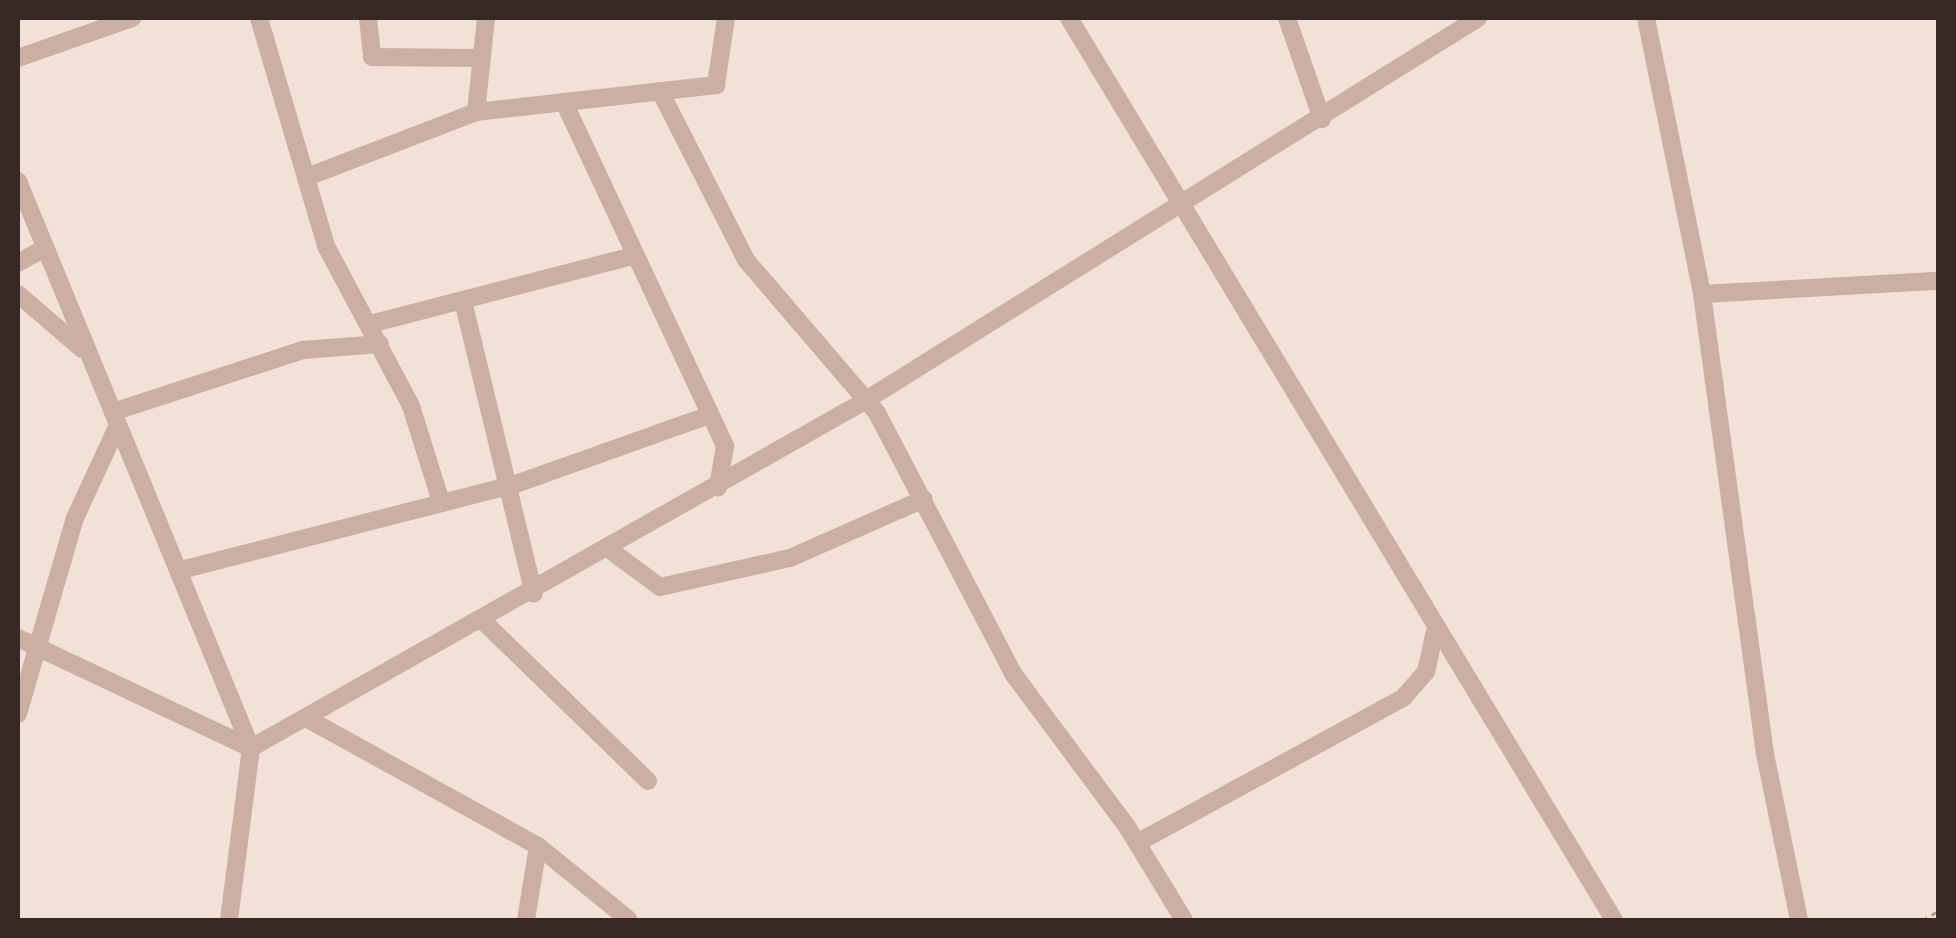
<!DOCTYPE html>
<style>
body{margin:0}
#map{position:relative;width:1956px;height:938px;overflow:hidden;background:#f2e1d7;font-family:"Titillium Web",sans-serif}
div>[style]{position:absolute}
.path>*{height:2.5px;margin-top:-1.25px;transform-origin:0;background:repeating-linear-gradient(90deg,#b6988d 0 5px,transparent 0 10px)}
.minor>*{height:18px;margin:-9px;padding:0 9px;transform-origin:9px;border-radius:9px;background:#cbafa2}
span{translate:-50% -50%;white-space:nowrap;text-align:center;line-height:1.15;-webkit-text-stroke:10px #faece3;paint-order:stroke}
.frame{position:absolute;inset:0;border:20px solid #352825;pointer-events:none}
</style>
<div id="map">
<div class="path">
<i style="left:1923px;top:920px;width:17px;rotate:-31deg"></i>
</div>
<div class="minor">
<i style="left:259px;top:18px;width:238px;rotate:73.6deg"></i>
<i style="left:326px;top:246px;width:181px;rotate:62deg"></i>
<i style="left:411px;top:406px;width:101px;rotate:72.6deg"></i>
<i style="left:368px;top:18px;width:39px;rotate:84deg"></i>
<i style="left:372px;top:57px;width:106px;rotate:0.5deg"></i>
<i style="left:1069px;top:18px;width:1054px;rotate:58.86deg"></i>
<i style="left:1287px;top:18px;width:107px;rotate:70.9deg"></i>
<i style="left:1646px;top:18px;width:282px;rotate:78.5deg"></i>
<i style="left:1702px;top:294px;width:464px;rotate:82.2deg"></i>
<i style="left:1765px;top:754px;width:169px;rotate:78.4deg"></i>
<i style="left:18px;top:58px;width:121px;rotate:-19.3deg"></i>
<i style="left:660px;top:91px;width:190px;rotate:63deg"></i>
<i style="left:746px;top:260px;width:201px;rotate:49.4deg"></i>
<i style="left:877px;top:413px;width:296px;rotate:62.4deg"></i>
<i style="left:1014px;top:675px;width:187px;rotate:53.3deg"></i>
<i style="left:1126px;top:825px;width:111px;rotate:58.6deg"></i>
<i style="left:564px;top:102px;width:380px;rotate:64.9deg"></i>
<i style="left:725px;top:446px;width:42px;rotate:99.7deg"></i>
<i style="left:476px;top:112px;width:95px;rotate:-83.9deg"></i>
<i style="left:307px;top:177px;width:181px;rotate:-21deg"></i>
<i style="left:476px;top:112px;width:242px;rotate:-6.4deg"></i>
<i style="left:716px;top:85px;width:68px;rotate:-81.5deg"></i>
<i style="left:18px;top:181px;width:613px;rotate:67.66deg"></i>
<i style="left:251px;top:748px;width:173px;rotate:97.3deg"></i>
<i style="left:18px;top:263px;width:31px;rotate:-29deg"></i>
<i style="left:18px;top:294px;width:84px;rotate:40.7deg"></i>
<i style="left:1702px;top:294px;width:236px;rotate:-3.2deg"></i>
<i style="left:463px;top:301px;width:301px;rotate:76.4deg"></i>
<i style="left:370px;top:324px;width:268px;rotate:-14.5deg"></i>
<i style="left:113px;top:412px;width:200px;rotate:-18.1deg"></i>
<i style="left:303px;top:350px;width:77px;rotate:-4.5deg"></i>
<i style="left:610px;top:550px;width:62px;rotate:36.5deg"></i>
<i style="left:660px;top:587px;width:133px;rotate:-12.6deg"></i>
<i style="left:790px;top:558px;width:146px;rotate:-23.8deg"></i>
<i style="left:181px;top:570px;width:343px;rotate:-14.4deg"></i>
<i style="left:513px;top:485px;width:209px;rotate:-19.6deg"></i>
<i style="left:485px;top:623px;width:227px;rotate:44.1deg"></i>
<i style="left:18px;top:638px;width:258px;rotate:25.3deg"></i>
<i style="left:251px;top:748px;width:703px;rotate:-29.48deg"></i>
<i style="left:863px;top:402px;width:725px;rotate:-31.98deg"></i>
<i style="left:18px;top:714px;width:204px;rotate:-73.8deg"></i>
<i style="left:75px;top:518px;width:102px;rotate:-65.2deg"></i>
<i style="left:306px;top:718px;width:265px;rotate:28.9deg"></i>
<i style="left:538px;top:846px;width:117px;rotate:39.1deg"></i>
<i style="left:1137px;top:843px;width:303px;rotate:-28.6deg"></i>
<i style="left:1403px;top:698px;width:35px;rotate:-49deg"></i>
<i style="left:1426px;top:672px;width:42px;rotate:-77.6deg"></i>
<i style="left:526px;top:920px;width:75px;rotate:-80.8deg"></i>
</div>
<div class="frame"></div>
</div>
